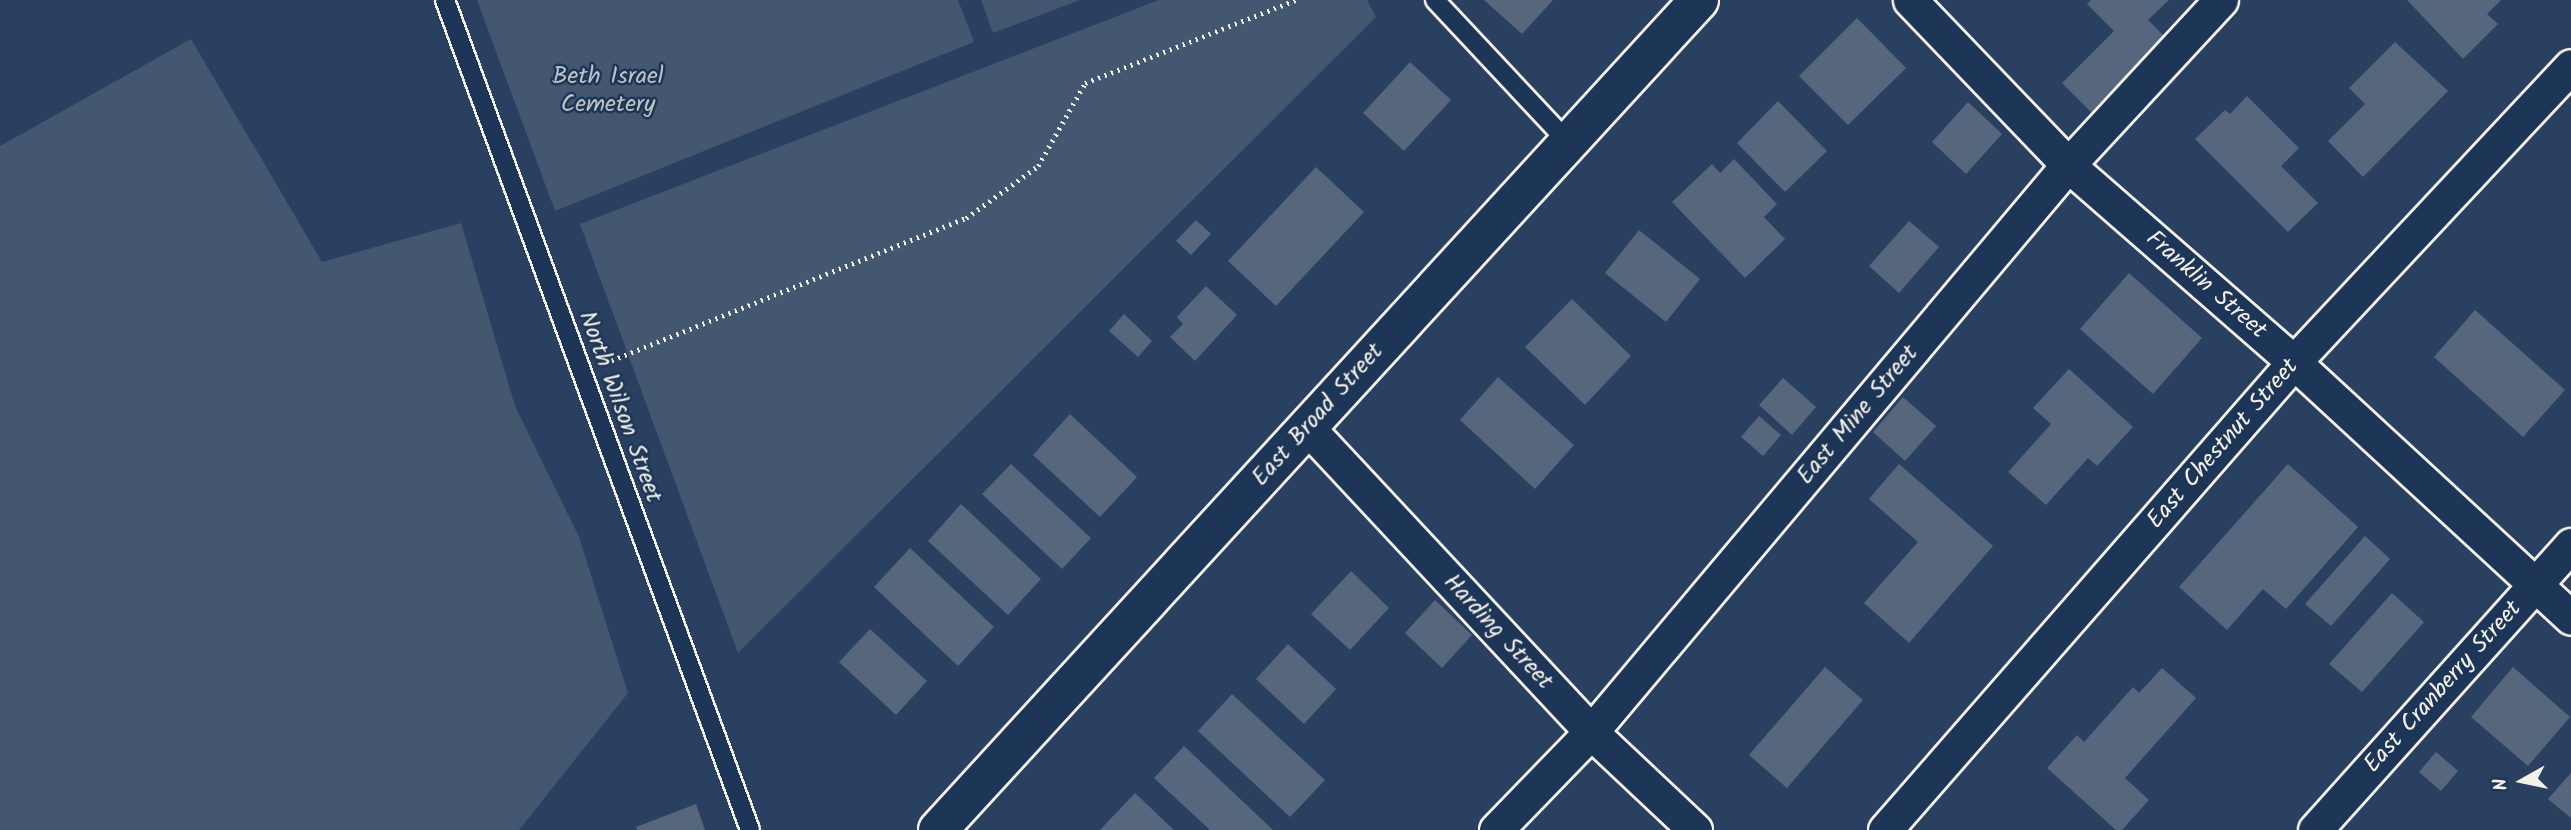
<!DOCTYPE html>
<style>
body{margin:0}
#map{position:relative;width:2571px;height:830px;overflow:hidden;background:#2a4060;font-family:Kalam,sans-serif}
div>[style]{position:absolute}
.green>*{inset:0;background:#445771}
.building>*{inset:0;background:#56677d}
.path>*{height:4.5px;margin-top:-2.25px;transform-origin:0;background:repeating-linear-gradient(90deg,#f4f1e8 0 2px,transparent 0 7px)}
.roads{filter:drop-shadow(2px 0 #f4f1e8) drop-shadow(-2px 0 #f4f1e8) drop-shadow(0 2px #f4f1e8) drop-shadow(0 -2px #f4f1e8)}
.lane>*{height:18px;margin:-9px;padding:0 9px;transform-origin:9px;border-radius:9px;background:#1d3557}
.street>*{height:33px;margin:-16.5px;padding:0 16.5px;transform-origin:16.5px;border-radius:16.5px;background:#1d3557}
.highway>*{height:38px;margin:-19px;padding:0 19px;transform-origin:19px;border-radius:19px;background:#1d3557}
span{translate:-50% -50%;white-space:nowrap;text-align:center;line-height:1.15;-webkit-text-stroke:5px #1d3557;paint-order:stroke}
.park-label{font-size:24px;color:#bfc3c4}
.street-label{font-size:24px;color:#f4f1e8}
.north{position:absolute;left:2487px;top:746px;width:70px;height:70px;-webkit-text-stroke:5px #1d3557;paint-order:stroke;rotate:261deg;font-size:19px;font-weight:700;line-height:28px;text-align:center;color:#f4f1e8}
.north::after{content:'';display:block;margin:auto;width:24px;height:32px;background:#f4f1e8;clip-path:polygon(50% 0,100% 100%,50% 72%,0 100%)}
</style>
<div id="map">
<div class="green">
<i style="clip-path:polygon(477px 0,958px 0,974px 42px,555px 211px)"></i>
<i style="clip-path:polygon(981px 0,1080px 0,993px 33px)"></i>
<i style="clip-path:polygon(1159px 0,1367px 0,1376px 17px,738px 653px,580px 224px)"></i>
<i style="clip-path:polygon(191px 39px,322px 262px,461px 223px,515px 406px,579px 537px,628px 693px,519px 830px,0 830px,0 146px)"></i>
</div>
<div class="building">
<i style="clip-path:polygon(1484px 0,1553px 0,1522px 34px)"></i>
<i style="clip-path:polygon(2091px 0,2169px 0,2148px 20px,2166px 38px,2091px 112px,2062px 83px,2114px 31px,2087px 4px)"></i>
<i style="clip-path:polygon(2407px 0,2501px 0,2487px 14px,2498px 24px,2463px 59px)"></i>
<i style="clip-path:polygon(1857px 18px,1906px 68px,1848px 125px,1799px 76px)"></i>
<i style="clip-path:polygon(2395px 42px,2448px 91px,2363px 177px,2328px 141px,2365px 104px,2349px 88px)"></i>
<i style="clip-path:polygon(1410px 62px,1451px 100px,1404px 151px,1363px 113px)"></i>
<i style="clip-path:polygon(2247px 96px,2299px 148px,2281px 166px,2318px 203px,2288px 232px,2195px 139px,2225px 110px,2230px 114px)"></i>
<i style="clip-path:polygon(1778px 101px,1827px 151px,1785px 192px,1737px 143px)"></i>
<i style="clip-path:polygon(1968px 102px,2002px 134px,1966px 174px,1932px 142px)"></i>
<i style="clip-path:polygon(1734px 159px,1777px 204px,1764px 217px,1785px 239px,1745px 278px,1672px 202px,1712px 164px,1720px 173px)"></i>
<i style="clip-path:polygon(1316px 167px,1364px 212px,1276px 306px,1228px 261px)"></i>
<i style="clip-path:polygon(1196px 220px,1211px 234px,1191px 255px,1176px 241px)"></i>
<i style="clip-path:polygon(1909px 221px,1939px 247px,1899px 293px,1869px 266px)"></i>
<i style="clip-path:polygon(1639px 230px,1700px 279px,1666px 322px,1605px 273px)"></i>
<i style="clip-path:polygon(2129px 273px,2202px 338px,2153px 394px,2080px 329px)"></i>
<i style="clip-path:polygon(1206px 286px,1237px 315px,1195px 361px,1170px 337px,1183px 324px,1177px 317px)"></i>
<i style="clip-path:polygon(1572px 299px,1631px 356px,1585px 405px,1525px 347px)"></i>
<i style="clip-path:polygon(2475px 310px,2565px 390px,2523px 437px,2434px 357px)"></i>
<i style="clip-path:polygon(1124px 314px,1152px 341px,1138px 357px,1109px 331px)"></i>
<i style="clip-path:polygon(2069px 369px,2133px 427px,2097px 466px,2088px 458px,2046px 505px,2008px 472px,2051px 424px,2033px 408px)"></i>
<i style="clip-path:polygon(1498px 377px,1574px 445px,1535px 489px,1460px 420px)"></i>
<i style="clip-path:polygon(1783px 378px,1816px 407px,1792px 435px,1759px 405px)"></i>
<i style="clip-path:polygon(1903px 397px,1936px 426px,1905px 461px,1873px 432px)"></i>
<i style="clip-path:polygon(1070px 414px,1137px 477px,1100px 517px,1033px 455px)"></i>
<i style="clip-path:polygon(1759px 416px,1781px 435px,1763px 456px,1741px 437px)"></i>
<i style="clip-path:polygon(1011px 464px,1091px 538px,1062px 569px,982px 494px)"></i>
<i style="clip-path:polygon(1899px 464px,1993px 546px,1909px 643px,1864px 603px,1918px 542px,1869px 499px)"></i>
<i style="clip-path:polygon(2288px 464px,2358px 527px,2286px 609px,2263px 589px,2227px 630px,2179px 587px)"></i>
<i style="clip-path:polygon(961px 504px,1041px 579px,1008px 615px,928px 541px)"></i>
<i style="clip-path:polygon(2365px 536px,2390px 559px,2331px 626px,2305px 604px)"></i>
<i style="clip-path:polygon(910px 548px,994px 627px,958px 666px,874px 587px)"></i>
<i style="clip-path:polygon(1351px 571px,1389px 608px,1350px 650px,1311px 614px)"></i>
<i style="clip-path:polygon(2392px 593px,2424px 622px,2362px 692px,2329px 664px)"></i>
<i style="clip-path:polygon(1435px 600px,1472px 635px,1442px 668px,1405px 633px)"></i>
<i style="clip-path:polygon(870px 629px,927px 681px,896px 715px,839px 662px)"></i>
<i style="clip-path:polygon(1288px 644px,1336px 689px,1304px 724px,1256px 679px)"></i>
<i style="clip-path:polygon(1825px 667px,1863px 700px,1787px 788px,1749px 755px)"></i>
<i style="clip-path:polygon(2513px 667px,2570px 717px,2528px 766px,2471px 717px)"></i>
<i style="clip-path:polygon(2162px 668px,2196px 698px,2125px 778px,2149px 800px,2122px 830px,2116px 830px,2047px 768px,2077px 735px,2084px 742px,2133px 687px,2139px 693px)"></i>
<i style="clip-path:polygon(1232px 694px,1325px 780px,1290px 817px,1198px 731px)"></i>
<i style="clip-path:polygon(1184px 746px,1273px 830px,1210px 830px,1154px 778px)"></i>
<i style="clip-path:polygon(2436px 752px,2458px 771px,2441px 791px,2419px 772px)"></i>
<i style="clip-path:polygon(2571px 773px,2571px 818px,2548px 799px)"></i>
<i style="clip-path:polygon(1135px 793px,1174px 830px,1100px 830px)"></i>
<i style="clip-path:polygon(696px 804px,705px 830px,637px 830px,636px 827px)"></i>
</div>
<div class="path">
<i style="left:605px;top:363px;width:389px;rotate:-21.9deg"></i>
<i style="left:966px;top:218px;width:89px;rotate:-35.8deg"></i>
<i style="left:1038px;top:166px;width:95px;rotate:-60.5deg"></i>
<i style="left:1085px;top:83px;width:227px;rotate:-21.5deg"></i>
</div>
<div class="roads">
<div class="lane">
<i style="left:445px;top:0;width:884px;rotate:69.82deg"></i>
<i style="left:1435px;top:0;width:195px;rotate:46.9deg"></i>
</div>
<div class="street">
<i style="left:1910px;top:0;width:228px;rotate:46.2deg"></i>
<i style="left:2068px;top:165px;width:300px;rotate:41.1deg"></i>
<i style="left:2294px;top:362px;width:377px;rotate:42.7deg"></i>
<i style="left:1307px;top:427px;width:417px;rotate:47deg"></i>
<i style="left:1591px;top:732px;width:143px;rotate:43.3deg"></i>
<i style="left:1496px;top:830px;width:136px;rotate:-45.9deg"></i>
<i style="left:1591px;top:732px;width:741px;rotate:-49.93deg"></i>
<i style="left:2068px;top:165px;width:225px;rotate:-47.2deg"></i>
<i style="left:1885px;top:830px;width:622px;rotate:-48.85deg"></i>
<i style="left:2294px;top:362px;width:405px;rotate:-46.9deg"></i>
<i style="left:2315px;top:830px;width:383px;rotate:-48.1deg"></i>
</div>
<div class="highway">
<i style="left:938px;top:830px;width:1126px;rotate:-47.48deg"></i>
</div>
</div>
<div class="park-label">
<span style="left:608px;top:91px">Beth Israel<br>Cemetery</span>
</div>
<div class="street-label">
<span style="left:2206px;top:285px;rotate:41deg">Franklin Street</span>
<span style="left:620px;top:407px;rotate:70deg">North Wilson Street</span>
<span style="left:1318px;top:415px;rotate:-48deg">East Broad Street</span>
<span style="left:1858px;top:415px;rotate:-50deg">East Mine Street</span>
<span style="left:2223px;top:444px;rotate:-49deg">East Chestnut Street</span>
<span style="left:1498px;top:632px;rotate:47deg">Harding Street</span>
<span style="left:2443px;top:687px;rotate:-48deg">East Cranberry Street</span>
</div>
<div class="north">N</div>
</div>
